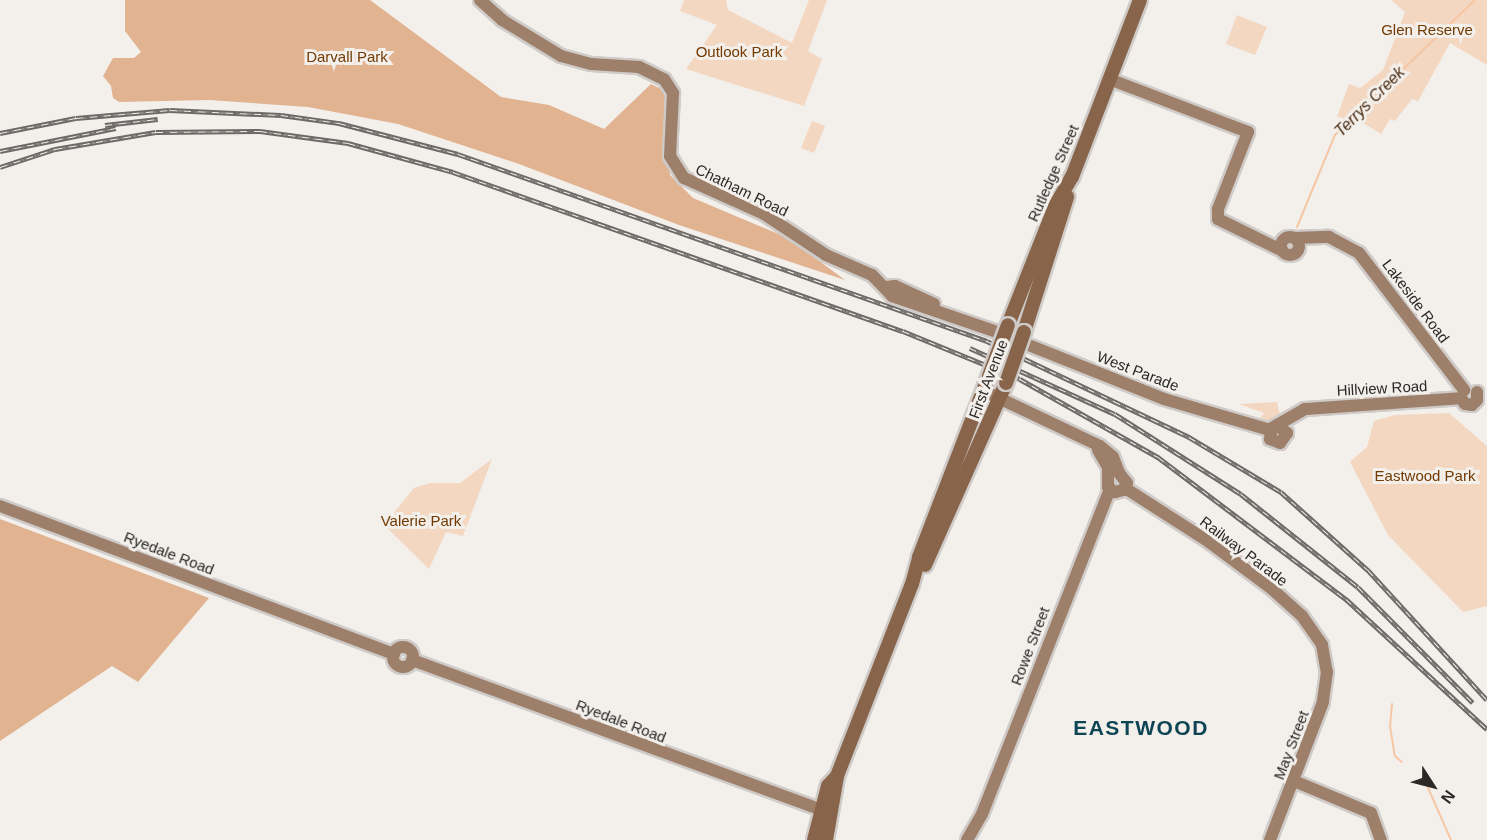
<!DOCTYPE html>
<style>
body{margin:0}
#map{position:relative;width:1487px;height:840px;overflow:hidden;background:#f3efeb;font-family:Helvetica,sans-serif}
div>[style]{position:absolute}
.green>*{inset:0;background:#f4d7c1}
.forest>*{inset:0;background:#e1b391}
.stream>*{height:2px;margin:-1px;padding:0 1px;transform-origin:1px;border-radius:1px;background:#f6c7a4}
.roads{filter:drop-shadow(2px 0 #cfcbc8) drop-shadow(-2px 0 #cfcbc8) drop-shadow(0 2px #cfcbc8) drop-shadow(0 -2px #cfcbc8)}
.secondary>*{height:12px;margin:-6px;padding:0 6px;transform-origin:6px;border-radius:6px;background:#9d7f6a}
.secondary>.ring{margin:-6px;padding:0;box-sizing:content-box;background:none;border:12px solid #9d7f6a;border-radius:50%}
.primary>*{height:14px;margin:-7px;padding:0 7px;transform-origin:7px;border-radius:7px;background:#88654a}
.rail>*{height:4.5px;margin-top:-2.25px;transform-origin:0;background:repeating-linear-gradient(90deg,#f3efeb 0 7px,#6c6a67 0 14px);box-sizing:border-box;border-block:2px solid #6c6a67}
.bridges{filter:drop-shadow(2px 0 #cfcbc8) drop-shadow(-2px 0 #cfcbc8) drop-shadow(0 2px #cfcbc8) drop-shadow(0 -2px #cfcbc8)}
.primary-bridge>*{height:14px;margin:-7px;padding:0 7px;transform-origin:7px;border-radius:7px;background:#88654a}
span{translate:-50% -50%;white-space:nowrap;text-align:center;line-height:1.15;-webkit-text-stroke:6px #f3efeb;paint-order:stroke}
.park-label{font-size:15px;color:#723a00}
.street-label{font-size:15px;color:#2a2927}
.water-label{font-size:16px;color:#492a10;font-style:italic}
.district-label{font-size:21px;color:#0e4554;font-weight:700;letter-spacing:1.5px}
.north{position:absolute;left:1403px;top:756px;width:60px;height:60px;-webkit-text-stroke:4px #f3efeb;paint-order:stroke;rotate:126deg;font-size:16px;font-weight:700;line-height:24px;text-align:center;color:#2a2927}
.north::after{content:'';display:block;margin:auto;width:21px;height:27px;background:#2a2927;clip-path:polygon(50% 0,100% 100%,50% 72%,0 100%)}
</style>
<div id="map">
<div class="green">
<i style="clip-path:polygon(684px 0,726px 0,728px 10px,792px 43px,809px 0,827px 0,808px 51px,822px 59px,804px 106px,686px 69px,717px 25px,680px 11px)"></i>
<i style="clip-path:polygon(1391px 0,1487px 0,1487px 65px,1450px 43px,1418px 101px,1412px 99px,1395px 121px,1390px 119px,1381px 134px,1365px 124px,1337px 117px,1349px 84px,1360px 88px,1383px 70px,1405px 12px)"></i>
<i style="clip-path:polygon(1237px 15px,1267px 27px,1255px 55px,1226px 44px)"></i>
<i style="clip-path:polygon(812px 121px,825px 126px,814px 153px,801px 148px)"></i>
<i style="clip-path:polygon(1277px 402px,1280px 415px,1269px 421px,1260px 418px,1264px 413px,1239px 404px)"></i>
<i style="clip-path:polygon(1449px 413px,1487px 446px,1487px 606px,1463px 612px,1388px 535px,1350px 462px,1367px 447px,1374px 421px,1395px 415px)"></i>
<i style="clip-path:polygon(492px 459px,463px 536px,446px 532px,429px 569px,384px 525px,414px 488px,430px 483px,460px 483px)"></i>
</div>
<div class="forest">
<i style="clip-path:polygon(125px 0,370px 0,501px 97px,549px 105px,604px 129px,651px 84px,665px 91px,670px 175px,693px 198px,788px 238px,845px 280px,679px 225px,519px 164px,398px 124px,308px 107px,209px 100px,119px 102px,113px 98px,111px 86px,103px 76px,113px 58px,134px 58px,141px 52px,125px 31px)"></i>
<i style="clip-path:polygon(0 519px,209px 598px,138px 682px,112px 666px,0 741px)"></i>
</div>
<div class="stream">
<i style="left:1297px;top:227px;width:100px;rotate:-67.6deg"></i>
<i style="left:1335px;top:135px;width:194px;rotate:-44deg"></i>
<i style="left:1392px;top:704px;width:22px;rotate:95deg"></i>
<i style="left:1390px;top:726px;width:30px;rotate:81deg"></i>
<i style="left:1395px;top:756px;width:9px;rotate:41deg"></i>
<i style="left:1425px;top:781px;width:64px;rotate:66.2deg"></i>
</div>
<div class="roads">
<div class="secondary">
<i style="left:480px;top:0;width:30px;rotate:42deg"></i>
<i style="left:502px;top:20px;width:69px;rotate:31.4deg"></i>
<i style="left:561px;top:56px;width:31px;rotate:15deg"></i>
<i style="left:591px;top:64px;width:48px;rotate:3.6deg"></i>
<i style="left:639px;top:67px;width:28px;rotate:26deg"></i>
<i style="left:664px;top:79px;width:17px;rotate:57deg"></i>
<i style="left:673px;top:93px;width:63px;rotate:92.7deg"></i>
<i style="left:670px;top:156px;width:26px;rotate:58deg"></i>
<i style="left:684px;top:178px;width:88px;rotate:24.2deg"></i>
<i style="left:764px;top:214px;width:74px;rotate:33.5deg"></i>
<i style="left:826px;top:255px;width:50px;rotate:23.5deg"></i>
<i style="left:872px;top:275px;width:29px;rotate:46deg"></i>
<i style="left:892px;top:296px;width:111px;rotate:18.9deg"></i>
<i style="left:1109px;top:79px;width:149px;rotate:20.9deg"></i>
<i style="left:1248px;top:132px;width:83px;rotate:111.3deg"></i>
<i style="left:1218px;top:209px;width:10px;rotate:90deg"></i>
<i style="left:1218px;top:219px;width:72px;rotate:26.2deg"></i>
<i class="ring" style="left:1281px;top:237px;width:6px;height:6px"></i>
<i style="left:1294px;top:238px;width:35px;rotate:-2deg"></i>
<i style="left:1329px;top:237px;width:34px;rotate:28deg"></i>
<i style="left:1359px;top:253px;width:173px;rotate:52.5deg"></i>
<i style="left:887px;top:287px;width:8px;rotate:-7deg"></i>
<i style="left:895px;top:286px;width:43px;rotate:24.8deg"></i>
<i style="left:1031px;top:346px;width:143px;rotate:21.7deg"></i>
<i style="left:1164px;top:399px;width:110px;rotate:16.3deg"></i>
<i style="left:984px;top:391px;width:128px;rotate:25.4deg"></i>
<i style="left:1100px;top:446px;width:17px;rotate:40deg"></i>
<i style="left:1113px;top:457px;width:17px;rotate:69deg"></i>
<i style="left:1461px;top:398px;width:7px;rotate:56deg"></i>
<i style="left:1465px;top:404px;width:7px;rotate:8deg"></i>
<i style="left:1472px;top:405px;width:7px;rotate:-45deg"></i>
<i style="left:1477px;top:400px;width:8px;rotate:-90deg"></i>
<i style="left:1277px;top:425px;width:13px;rotate:39deg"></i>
<i style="left:1287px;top:433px;width:12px;rotate:125deg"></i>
<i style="left:1280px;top:443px;width:11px;rotate:-158deg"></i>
<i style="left:1270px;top:439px;width:11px;rotate:-80deg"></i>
<i style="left:1272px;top:428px;width:38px;rotate:-30deg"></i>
<i style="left:1305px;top:409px;width:156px;rotate:-4deg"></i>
<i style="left:1098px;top:450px;width:20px;rotate:60deg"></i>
<i style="left:1108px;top:467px;width:20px;rotate:90deg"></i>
<i style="left:1108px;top:487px;width:9px;rotate:36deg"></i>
<i style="left:1115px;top:492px;width:8px;rotate:-14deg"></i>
<i style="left:1123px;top:490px;width:8px;rotate:-60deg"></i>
<i style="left:1127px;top:483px;width:13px;rotate:-129deg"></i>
<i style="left:1125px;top:488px;width:100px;rotate:32.7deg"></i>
<i style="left:1209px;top:542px;width:79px;rotate:36.7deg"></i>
<i style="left:1272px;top:589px;width:40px;rotate:42deg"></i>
<i style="left:1302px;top:616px;width:35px;rotate:55deg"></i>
<i style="left:1322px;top:645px;width:27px;rotate:80deg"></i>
<i style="left:1327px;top:672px;width:30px;rotate:98deg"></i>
<i style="left:1323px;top:702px;width:148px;rotate:111deg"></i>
<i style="left:0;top:506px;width:421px;rotate:20.6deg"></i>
<i class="ring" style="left:393px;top:647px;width:8px;height:8px"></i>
<i style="left:412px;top:660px;width:433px;rotate:20.1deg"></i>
<i style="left:1294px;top:781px;width:83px;rotate:22.6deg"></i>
<i style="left:1371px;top:813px;width:29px;rotate:70deg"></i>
<i style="left:967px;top:840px;width:30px;rotate:-60deg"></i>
<i style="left:982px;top:814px;width:349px;rotate:-68.5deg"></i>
</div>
<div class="primary">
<i style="left:1008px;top:325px;width:128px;rotate:-68.4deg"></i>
<i style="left:1055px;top:206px;width:34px;rotate:-60deg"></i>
<i style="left:1072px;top:177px;width:190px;rotate:-69deg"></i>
<i style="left:1024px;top:332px;width:142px;rotate:-72.3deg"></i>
<i style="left:925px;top:565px;width:199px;rotate:-66deg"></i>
<i style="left:814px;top:840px;width:56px;rotate:-75.5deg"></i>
<i style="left:828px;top:786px;width:13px;rotate:-48deg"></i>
<i style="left:837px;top:776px;width:206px;rotate:-68.7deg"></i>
<i style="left:912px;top:584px;width:28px;rotate:-75deg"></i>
<i style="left:919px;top:557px;width:194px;rotate:-68.9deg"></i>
<i style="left:826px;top:840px;width:65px;rotate:-80.2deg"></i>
</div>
</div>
<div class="rail">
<i style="left:105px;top:125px;width:53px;rotate:-6.5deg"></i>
<i style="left:0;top:133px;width:77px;rotate:-11.2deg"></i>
<i style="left:76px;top:118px;width:94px;rotate:-4.9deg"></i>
<i style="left:170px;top:110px;width:111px;rotate:2.6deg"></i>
<i style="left:281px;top:115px;width:59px;rotate:7.9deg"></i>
<i style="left:339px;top:123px;width:123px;rotate:14.6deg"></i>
<i style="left:458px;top:154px;width:561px;rotate:19.47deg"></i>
<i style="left:987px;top:341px;width:224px;rotate:25.4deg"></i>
<i style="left:1189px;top:437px;width:107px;rotate:30.9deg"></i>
<i style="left:1281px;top:492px;width:117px;rotate:41.9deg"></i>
<i style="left:1368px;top:570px;width:176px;rotate:47.5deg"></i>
<i style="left:0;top:151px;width:118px;rotate:-11.2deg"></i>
<i style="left:0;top:167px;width:58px;rotate:-18.1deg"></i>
<i style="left:55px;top:149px;width:102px;rotate:-9.6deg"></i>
<i style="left:156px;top:132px;width:104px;rotate:-0.6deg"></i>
<i style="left:260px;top:131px;width:89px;rotate:7.8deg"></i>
<i style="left:348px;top:143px;width:109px;rotate:15.4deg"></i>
<i style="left:453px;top:172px;width:477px;rotate:19.5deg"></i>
<i style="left:903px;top:331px;width:126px;rotate:22.3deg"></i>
<i style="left:1020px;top:379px;width:159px;rotate:29.5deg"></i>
<i style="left:1158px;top:457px;width:236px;rotate:37.1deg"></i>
<i style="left:1346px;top:599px;width:192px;rotate:42.7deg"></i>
<i style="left:970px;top:348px;width:159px;rotate:24.5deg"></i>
<i style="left:1115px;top:414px;width:149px;rotate:32.4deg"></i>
<i style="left:1241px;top:494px;width:149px;rotate:38.5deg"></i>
<i style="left:1358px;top:587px;width:163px;rotate:45.2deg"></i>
</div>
<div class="bridges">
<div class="primary-bridge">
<i style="left:989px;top:376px;width:54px;rotate:-69.6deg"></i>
<i style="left:1006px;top:383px;width:54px;rotate:-70.6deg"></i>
</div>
</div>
<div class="park-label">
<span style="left:1427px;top:30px">Glen Reserve</span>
<span style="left:739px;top:52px">Outlook Park</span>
<span style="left:347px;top:57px">Darvall Park</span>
<span style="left:1425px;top:476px">Eastwood Park</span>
<span style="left:421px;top:521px">Valerie Park</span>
</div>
<div class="street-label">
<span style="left:1053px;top:173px;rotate:-66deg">Rutledge Street</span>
<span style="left:742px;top:190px;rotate:26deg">Chatham Road</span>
<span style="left:1416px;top:301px;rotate:53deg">Lakeside Road</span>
<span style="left:1138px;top:371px;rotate:21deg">West Parade</span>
<span style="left:988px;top:379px;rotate:-69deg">First Avenue</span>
<span style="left:1382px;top:388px;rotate:-3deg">Hillview Road</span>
<span style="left:1244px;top:551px;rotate:37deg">Railway Parade</span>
<span style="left:169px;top:553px;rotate:21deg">Ryedale Road</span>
<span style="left:1030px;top:646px;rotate:-69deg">Rowe Street</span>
<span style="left:621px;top:721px;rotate:21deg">Ryedale Road</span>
<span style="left:1291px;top:745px;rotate:-69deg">May Street</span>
</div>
<div class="water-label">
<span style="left:1370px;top:102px;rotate:-45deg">Terrys Creek</span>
</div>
<div class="district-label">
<span style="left:1141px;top:728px">EASTWOOD</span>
</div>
<div class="north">N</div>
</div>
